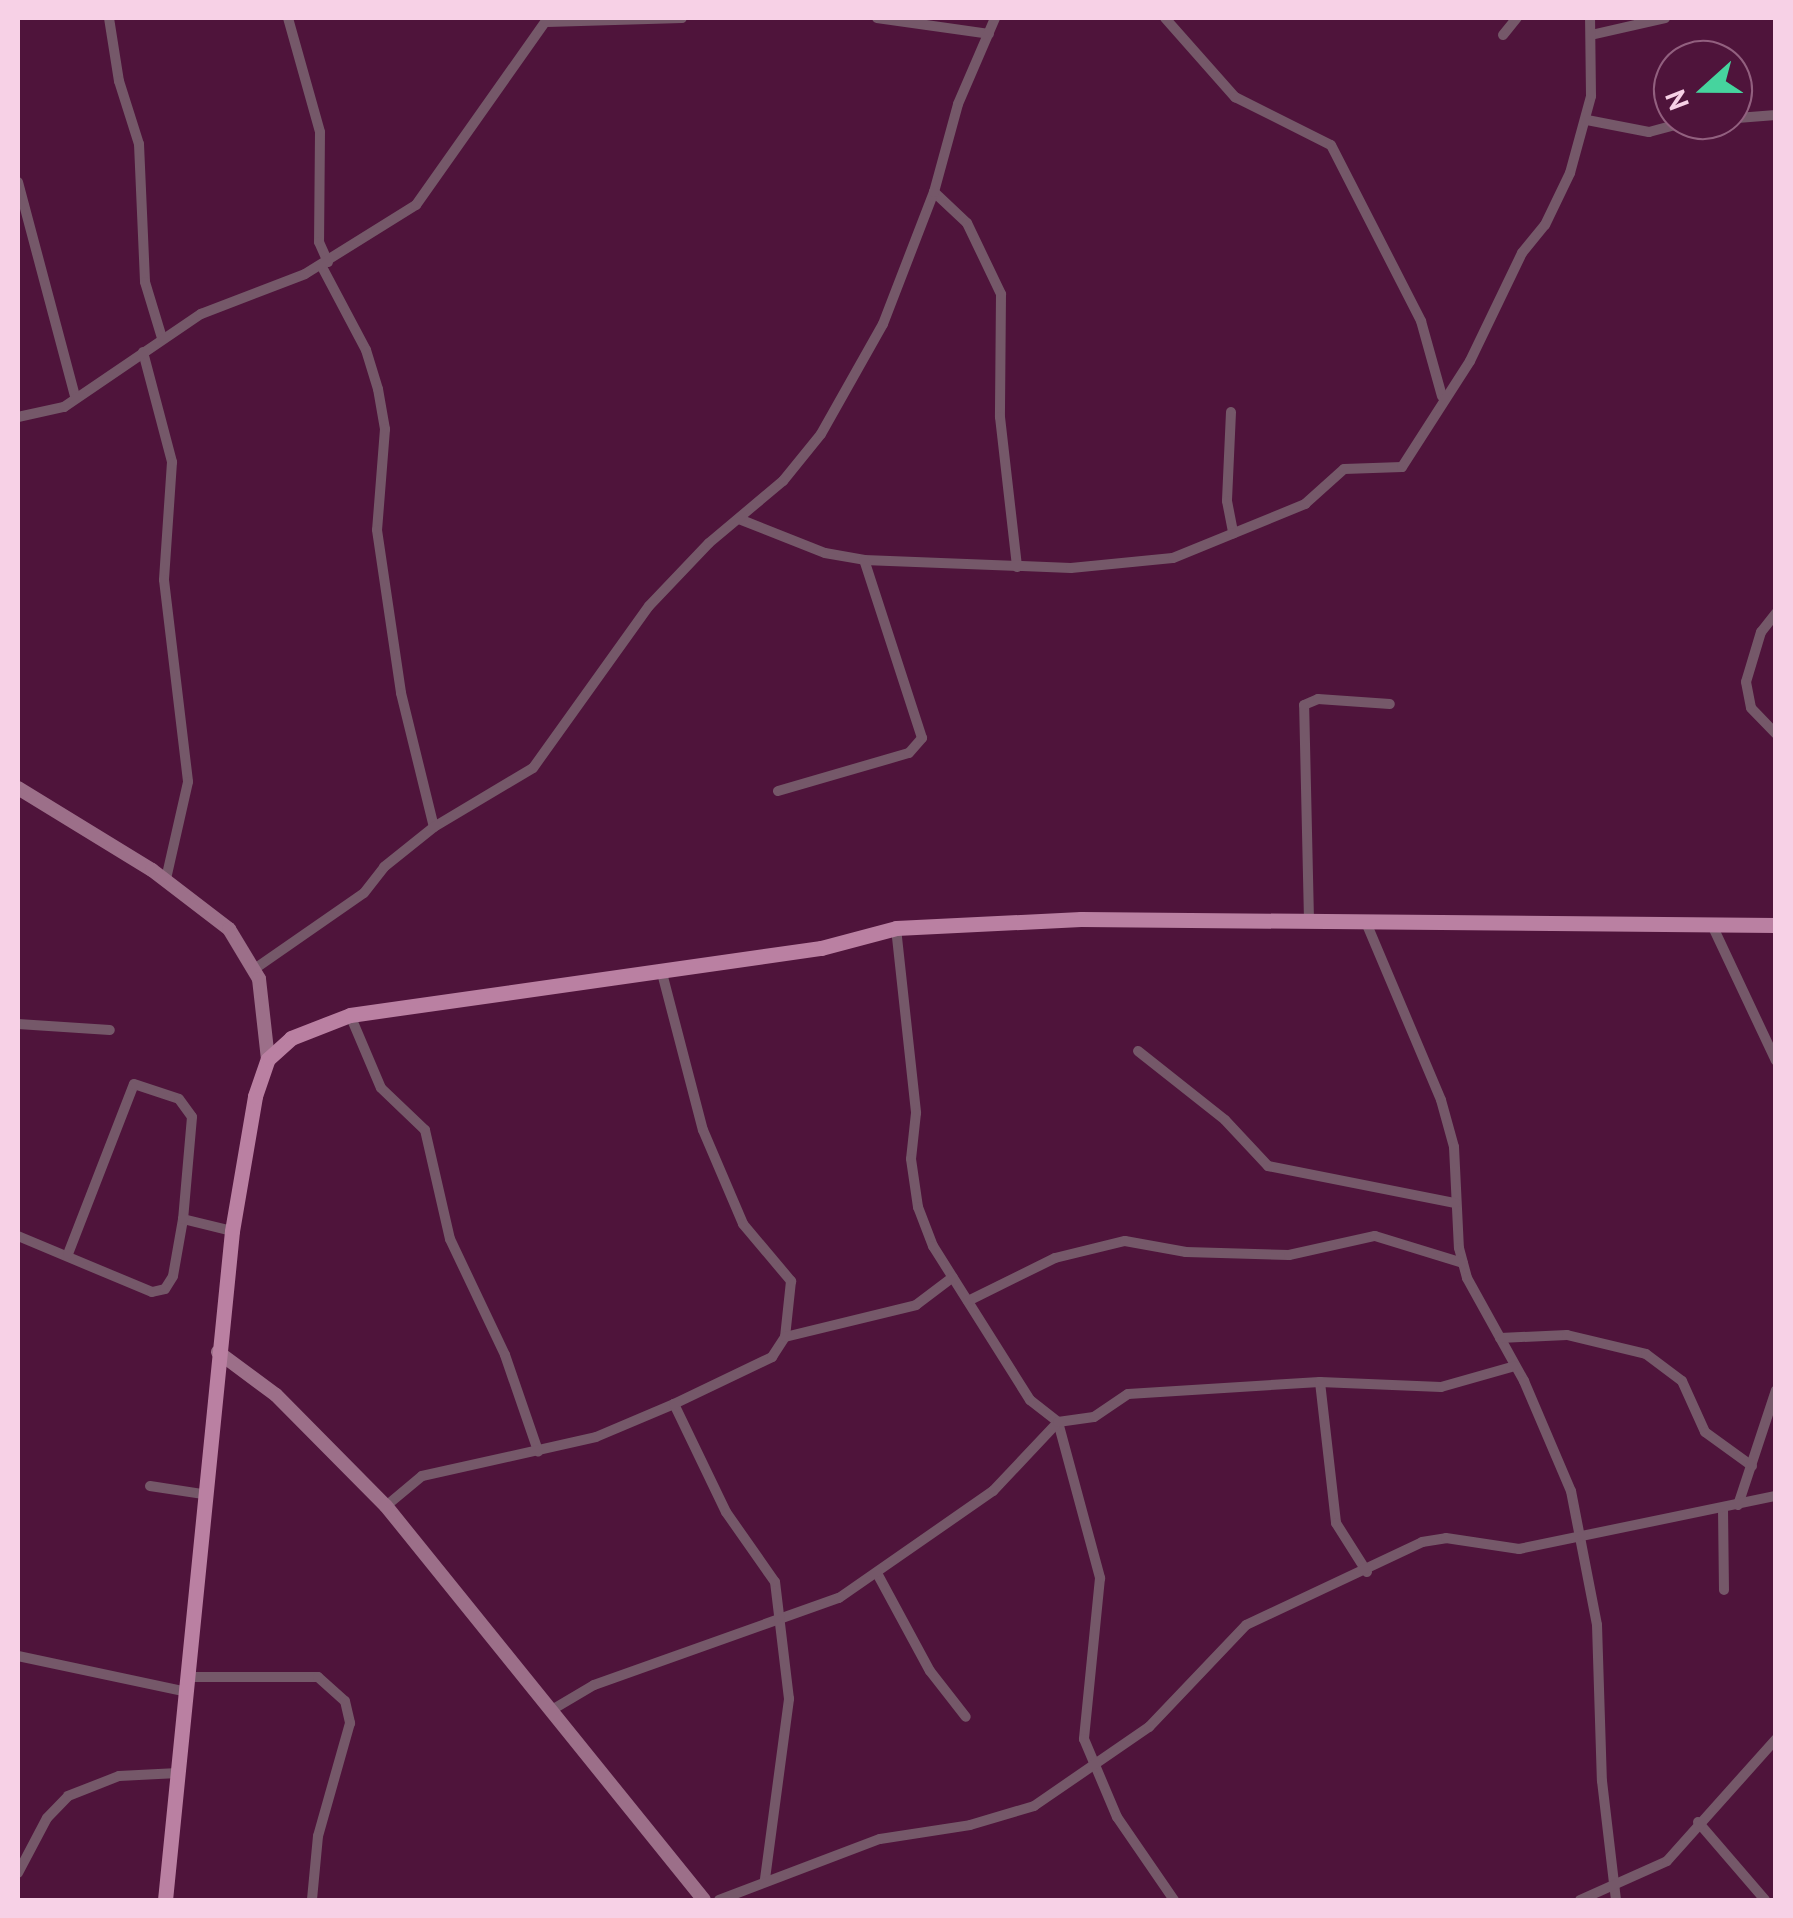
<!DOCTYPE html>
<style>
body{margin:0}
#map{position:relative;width:1793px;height:1918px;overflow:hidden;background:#4f143b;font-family:"PT Sans",sans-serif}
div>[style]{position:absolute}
.street>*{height:10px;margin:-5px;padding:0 5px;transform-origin:5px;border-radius:5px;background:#755869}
.secondary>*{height:14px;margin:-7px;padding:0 7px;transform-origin:7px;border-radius:7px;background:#9c6f89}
.primary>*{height:15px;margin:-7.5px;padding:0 7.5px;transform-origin:7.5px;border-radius:7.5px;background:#ba80a2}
span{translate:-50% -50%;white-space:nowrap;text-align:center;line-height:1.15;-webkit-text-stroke:9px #4f143b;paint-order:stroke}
.frame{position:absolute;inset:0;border:20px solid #f7d1e6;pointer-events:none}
.north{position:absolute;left:1653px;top:40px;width:100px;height:100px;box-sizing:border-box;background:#4f143b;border:2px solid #92607f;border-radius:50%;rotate:249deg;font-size:28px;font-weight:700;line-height:40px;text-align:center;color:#f7d1e6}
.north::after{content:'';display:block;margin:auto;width:35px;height:45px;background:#46d49e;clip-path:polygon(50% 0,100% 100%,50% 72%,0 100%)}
</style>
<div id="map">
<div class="street">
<i style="left:109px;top:18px;width:64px;rotate:81deg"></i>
<i style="left:119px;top:81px;width:66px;rotate:72.4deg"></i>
<i style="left:139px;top:144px;width:138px;rotate:87.5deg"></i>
<i style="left:145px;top:282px;width:59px;rotate:73.1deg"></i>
<i style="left:288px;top:18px;width:118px;rotate:74.3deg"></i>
<i style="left:320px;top:132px;width:110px;rotate:90.5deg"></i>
<i style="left:319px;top:242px;width:22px;rotate:66deg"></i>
<i style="left:877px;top:18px;width:113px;rotate:8.1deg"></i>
<i style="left:1165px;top:18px;width:106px;rotate:48.5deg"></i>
<i style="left:1235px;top:97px;width:107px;rotate:26.6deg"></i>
<i style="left:1331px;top:145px;width:198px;rotate:62.9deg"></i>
<i style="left:1421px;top:321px;width:78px;rotate:74.4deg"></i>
<i style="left:547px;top:22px;width:135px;rotate:-1.7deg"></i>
<i style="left:1503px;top:35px;width:22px;rotate:-51deg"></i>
<i style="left:1591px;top:35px;width:76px;rotate:-12.9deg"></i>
<i style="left:1587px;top:120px;width:63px;rotate:11deg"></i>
<i style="left:1649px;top:132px;width:38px;rotate:-15deg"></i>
<i style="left:1686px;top:122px;width:90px;rotate:-4.4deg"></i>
<i style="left:18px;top:182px;width:221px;rotate:75.1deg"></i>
<i style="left:934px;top:192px;width:45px;rotate:43.2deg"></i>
<i style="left:967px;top:223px;width:79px;rotate:64.4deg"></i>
<i style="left:1001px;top:294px;width:123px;rotate:90.5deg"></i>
<i style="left:1000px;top:417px;width:151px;rotate:83.5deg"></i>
<i style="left:321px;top:265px;width:96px;rotate:62.1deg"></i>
<i style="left:366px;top:350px;width:41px;rotate:72.9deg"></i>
<i style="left:378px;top:389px;width:41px;rotate:80.1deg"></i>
<i style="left:385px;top:429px;width:101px;rotate:94.5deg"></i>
<i style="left:377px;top:530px;width:165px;rotate:81.6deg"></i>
<i style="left:401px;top:693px;width:138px;rotate:76.2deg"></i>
<i style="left:143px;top:352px;width:114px;rotate:75.2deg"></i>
<i style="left:172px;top:462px;width:118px;rotate:93.9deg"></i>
<i style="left:164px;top:580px;width:203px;rotate:83.2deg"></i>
<i style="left:188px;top:782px;width:99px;rotate:102.8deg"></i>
<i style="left:1231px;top:412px;width:89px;rotate:92.6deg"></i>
<i style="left:1227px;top:501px;width:33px;rotate:79deg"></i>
<i style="left:18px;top:417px;width:47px;rotate:-12.3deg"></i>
<i style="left:64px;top:407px;width:166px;rotate:-34.2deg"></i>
<i style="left:201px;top:314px;width:111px;rotate:-21deg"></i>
<i style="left:305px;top:274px;width:131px;rotate:-31.9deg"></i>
<i style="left:416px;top:205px;width:229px;rotate:-54.8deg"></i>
<i style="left:739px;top:519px;width:92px;rotate:21.6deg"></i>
<i style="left:825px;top:553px;width:40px;rotate:10deg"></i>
<i style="left:864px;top:560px;width:207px;rotate:2.2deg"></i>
<i style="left:1071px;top:568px;width:102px;rotate:-5.6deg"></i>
<i style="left:1173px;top:558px;width:143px;rotate:-22.2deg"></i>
<i style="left:1305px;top:504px;width:52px;rotate:-41.9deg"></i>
<i style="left:1344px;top:469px;width:58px;rotate:-2deg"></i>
<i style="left:1402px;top:467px;width:126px;rotate:-57.3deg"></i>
<i style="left:1470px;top:361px;width:120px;rotate:-64.3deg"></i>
<i style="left:1522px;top:253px;width:36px;rotate:-51deg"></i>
<i style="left:1545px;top:225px;width:58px;rotate:-64.3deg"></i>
<i style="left:1570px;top:173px;width:80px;rotate:-74.7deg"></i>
<i style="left:1591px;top:96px;width:78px;rotate:-90.7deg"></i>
<i style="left:1776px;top:613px;width:24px;rotate:128deg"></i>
<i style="left:1761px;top:632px;width:52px;rotate:106.7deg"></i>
<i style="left:1746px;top:682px;width:26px;rotate:79deg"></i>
<i style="left:1751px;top:708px;width:36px;rotate:46deg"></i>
<i style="left:778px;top:791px;width:136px;rotate:-16.2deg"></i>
<i style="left:909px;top:753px;width:20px;rotate:-49deg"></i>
<i style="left:922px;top:738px;width:187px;rotate:-108deg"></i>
<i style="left:1309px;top:920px;width:215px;rotate:-91.3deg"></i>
<i style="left:1304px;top:705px;width:15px;rotate:-23deg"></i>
<i style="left:1318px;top:699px;width:72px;rotate:4deg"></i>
<i style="left:1365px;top:920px;width:195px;rotate:67.1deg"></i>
<i style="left:1441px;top:1100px;width:49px;rotate:74.5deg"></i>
<i style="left:1454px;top:1147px;width:101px;rotate:87.2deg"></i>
<i style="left:1459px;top:1248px;width:31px;rotate:75deg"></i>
<i style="left:1467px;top:1278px;width:118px;rotate:61deg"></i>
<i style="left:1524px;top:1381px;width:120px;rotate:66.9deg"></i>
<i style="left:1571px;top:1491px;width:136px;rotate:79deg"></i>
<i style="left:1597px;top:1625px;width:156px;rotate:88.2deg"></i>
<i style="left:1602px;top:1781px;width:120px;rotate:83.3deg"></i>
<i style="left:1712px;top:925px;width:150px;rotate:64.8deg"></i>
<i style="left:896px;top:928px;width:186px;rotate:83.8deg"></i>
<i style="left:916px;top:1113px;width:46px;rotate:96.2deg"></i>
<i style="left:911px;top:1159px;width:49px;rotate:81.7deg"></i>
<i style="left:918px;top:1207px;width:42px;rotate:69deg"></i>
<i style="left:933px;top:1246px;width:182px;rotate:57.8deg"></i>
<i style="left:1030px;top:1400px;width:36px;rotate:38deg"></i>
<i style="left:1058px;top:1422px;width:162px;rotate:74.9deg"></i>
<i style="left:1100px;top:1578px;width:162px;rotate:95.7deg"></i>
<i style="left:1084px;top:1739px;width:85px;rotate:67.1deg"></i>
<i style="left:1117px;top:1817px;width:101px;rotate:55.5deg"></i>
<i style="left:256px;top:968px;width:131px;rotate:-34.8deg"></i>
<i style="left:364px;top:893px;width:33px;rotate:-52deg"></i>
<i style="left:384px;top:867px;width:64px;rotate:-38.7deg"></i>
<i style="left:434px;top:827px;width:115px;rotate:-30.8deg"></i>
<i style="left:533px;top:768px;width:199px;rotate:-54.4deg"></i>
<i style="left:649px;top:606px;width:87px;rotate:-46.4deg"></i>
<i style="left:709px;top:543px;width:97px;rotate:-40deg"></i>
<i style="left:783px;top:481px;width:60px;rotate:-51deg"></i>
<i style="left:821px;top:434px;width:126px;rotate:-60.6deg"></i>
<i style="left:883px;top:324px;width:142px;rotate:-68.9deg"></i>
<i style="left:934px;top:192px;width:91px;rotate:-74.7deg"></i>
<i style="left:958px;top:104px;width:94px;rotate:-66.7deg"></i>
<i style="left:662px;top:973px;width:162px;rotate:75.4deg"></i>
<i style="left:703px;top:1130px;width:102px;rotate:66.9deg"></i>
<i style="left:743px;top:1224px;width:75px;rotate:49.9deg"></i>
<i style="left:791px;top:1281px;width:56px;rotate:96.1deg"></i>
<i style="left:350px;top:1015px;width:79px;rotate:67deg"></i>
<i style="left:381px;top:1088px;width:61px;rotate:43.7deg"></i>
<i style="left:425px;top:1130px;width:112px;rotate:77.1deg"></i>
<i style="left:450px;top:1239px;width:128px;rotate:64.6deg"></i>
<i style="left:505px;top:1355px;width:102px;rotate:71deg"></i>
<i style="left:18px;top:1024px;width:92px;rotate:3.7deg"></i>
<i style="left:1138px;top:1051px;width:111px;rotate:38.4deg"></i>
<i style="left:1225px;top:1120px;width:63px;rotate:46.9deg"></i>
<i style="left:1268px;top:1166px;width:191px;rotate:11.2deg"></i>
<i style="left:18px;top:1236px;width:145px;rotate:22.7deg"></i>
<i style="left:152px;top:1292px;width:13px;rotate:-13deg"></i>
<i style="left:165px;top:1289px;width:15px;rotate:-58deg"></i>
<i style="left:173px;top:1276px;width:58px;rotate:-80deg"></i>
<i style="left:183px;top:1219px;width:50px;rotate:13.8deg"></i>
<i style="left:68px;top:1254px;width:182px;rotate:-68.8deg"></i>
<i style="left:134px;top:1084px;width:47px;rotate:18.4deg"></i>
<i style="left:179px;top:1099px;width:22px;rotate:54deg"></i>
<i style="left:192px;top:1117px;width:102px;rotate:95deg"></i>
<i style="left:968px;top:1301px;width:97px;rotate:-26.3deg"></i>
<i style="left:1055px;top:1258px;width:72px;rotate:-13.7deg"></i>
<i style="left:1125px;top:1241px;width:62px;rotate:10.2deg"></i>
<i style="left:1186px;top:1252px;width:103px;rotate:1.7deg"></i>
<i style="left:1289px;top:1255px;width:88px;rotate:-12.5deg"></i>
<i style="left:1375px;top:1236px;width:92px;rotate:17.1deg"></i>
<i style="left:1500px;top:1338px;width:67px;rotate:-2.6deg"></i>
<i style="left:1567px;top:1335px;width:81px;rotate:13.5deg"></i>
<i style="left:1646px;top:1354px;width:45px;rotate:36.9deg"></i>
<i style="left:1682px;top:1381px;width:56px;rotate:65.7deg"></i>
<i style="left:1705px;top:1432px;width:58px;rotate:35.9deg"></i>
<i style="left:1320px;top:1382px;width:142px;rotate:83.5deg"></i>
<i style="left:1336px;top:1523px;width:58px;rotate:57.7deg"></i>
<i style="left:150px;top:1486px;width:54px;rotate:8.6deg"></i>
<i style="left:1738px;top:1505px;width:121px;rotate:-71.7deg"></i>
<i style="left:386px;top:1506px;width:47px;rotate:-39.8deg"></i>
<i style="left:422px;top:1476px;width:178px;rotate:-12.6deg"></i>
<i style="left:596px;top:1437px;width:85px;rotate:-22.9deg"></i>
<i style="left:1723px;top:1509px;width:81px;rotate:89.3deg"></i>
<i style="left:878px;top:1575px;width:109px;rotate:61.6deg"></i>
<i style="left:930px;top:1671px;width:58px;rotate:52deg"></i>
<i style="left:18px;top:1656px;width:169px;rotate:12deg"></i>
<i style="left:186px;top:1677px;width:132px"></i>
<i style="left:318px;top:1677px;width:36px;rotate:42deg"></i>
<i style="left:345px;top:1701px;width:23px;rotate:77deg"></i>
<i style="left:350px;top:1723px;width:117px;rotate:105.8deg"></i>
<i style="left:318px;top:1836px;width:64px;rotate:95.4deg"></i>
<i style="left:550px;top:1711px;width:51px;rotate:-30.6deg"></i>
<i style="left:594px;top:1685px;width:260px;rotate:-19.6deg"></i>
<i style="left:839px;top:1598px;width:188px;rotate:-34.8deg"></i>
<i style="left:993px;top:1491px;width:95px;rotate:-46.7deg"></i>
<i style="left:1058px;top:1422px;width:36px;rotate:-8deg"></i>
<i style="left:1094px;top:1417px;width:41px;rotate:-34.1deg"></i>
<i style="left:1128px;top:1394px;width:192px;rotate:-3.6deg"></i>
<i style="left:1320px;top:1382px;width:121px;rotate:2.4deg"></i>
<i style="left:1441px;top:1387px;width:77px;rotate:-15.8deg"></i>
<i style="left:1698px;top:1822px;width:103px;rotate:49.3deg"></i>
<i style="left:18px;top:1873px;width:62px;rotate:-62.2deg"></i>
<i style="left:47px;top:1818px;width:30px;rotate:-46deg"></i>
<i style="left:68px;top:1796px;width:55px;rotate:-21.4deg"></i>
<i style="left:119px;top:1776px;width:59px;rotate:-2.9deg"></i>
<i style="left:765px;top:1879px;width:182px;rotate:-82.4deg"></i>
<i style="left:789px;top:1699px;width:118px;rotate:-96.8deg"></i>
<i style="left:775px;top:1582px;width:85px;rotate:-125deg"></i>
<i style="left:726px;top:1512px;width:120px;rotate:-115.7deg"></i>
<i style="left:674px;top:1404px;width:109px;rotate:-25.6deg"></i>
<i style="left:772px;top:1357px;width:24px;rotate:-57deg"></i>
<i style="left:785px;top:1337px;width:135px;rotate:-13.7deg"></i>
<i style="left:916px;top:1305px;width:46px;rotate:-37.1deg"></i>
<i style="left:719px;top:1900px;width:172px;rotate:-20.8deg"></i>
<i style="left:880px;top:1839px;width:91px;rotate:-8.8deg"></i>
<i style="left:970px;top:1825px;width:67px;rotate:-16.5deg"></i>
<i style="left:1034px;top:1806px;width:140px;rotate:-34.5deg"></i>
<i style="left:1149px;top:1727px;width:141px;rotate:-46.4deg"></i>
<i style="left:1246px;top:1625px;width:195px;rotate:-25.2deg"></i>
<i style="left:1422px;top:1542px;width:24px;rotate:-9deg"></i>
<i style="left:1446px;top:1538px;width:74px;rotate:8.6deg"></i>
<i style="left:1519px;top:1549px;width:262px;rotate:-11.7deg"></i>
<i style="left:1580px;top:1900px;width:95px;rotate:-24.1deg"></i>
<i style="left:1667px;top:1861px;width:164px;rotate:-48.2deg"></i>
</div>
<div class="secondary">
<i style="left:18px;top:788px;width:157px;rotate:31.5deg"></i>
<i style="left:152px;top:870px;width:97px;rotate:37.5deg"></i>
<i style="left:229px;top:929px;width:58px;rotate:59deg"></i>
<i style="left:259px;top:979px;width:81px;rotate:83.6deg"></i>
<i style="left:218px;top:1352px;width:72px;rotate:36.6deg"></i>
<i style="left:276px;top:1395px;width:156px;rotate:45.3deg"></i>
<i style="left:386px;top:1506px;width:506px;rotate:51.09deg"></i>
</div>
<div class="primary">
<i style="left:165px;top:1900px;width:672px;rotate:-84.28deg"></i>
<i style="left:232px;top:1231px;width:137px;rotate:-80.3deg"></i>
<i style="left:255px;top:1096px;width:39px;rotate:-71deg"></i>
<i style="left:268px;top:1059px;width:31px;rotate:-42deg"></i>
<i style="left:291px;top:1038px;width:63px;rotate:-21.3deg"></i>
<i style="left:350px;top:1015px;width:476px;rotate:-8.1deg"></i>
<i style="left:821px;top:948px;width:78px;rotate:-14.9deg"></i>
<i style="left:896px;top:928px;width:185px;rotate:-2.8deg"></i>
<i style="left:1081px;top:919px;width:695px;rotate:0.49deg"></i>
</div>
<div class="frame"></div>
<div class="north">N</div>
</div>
